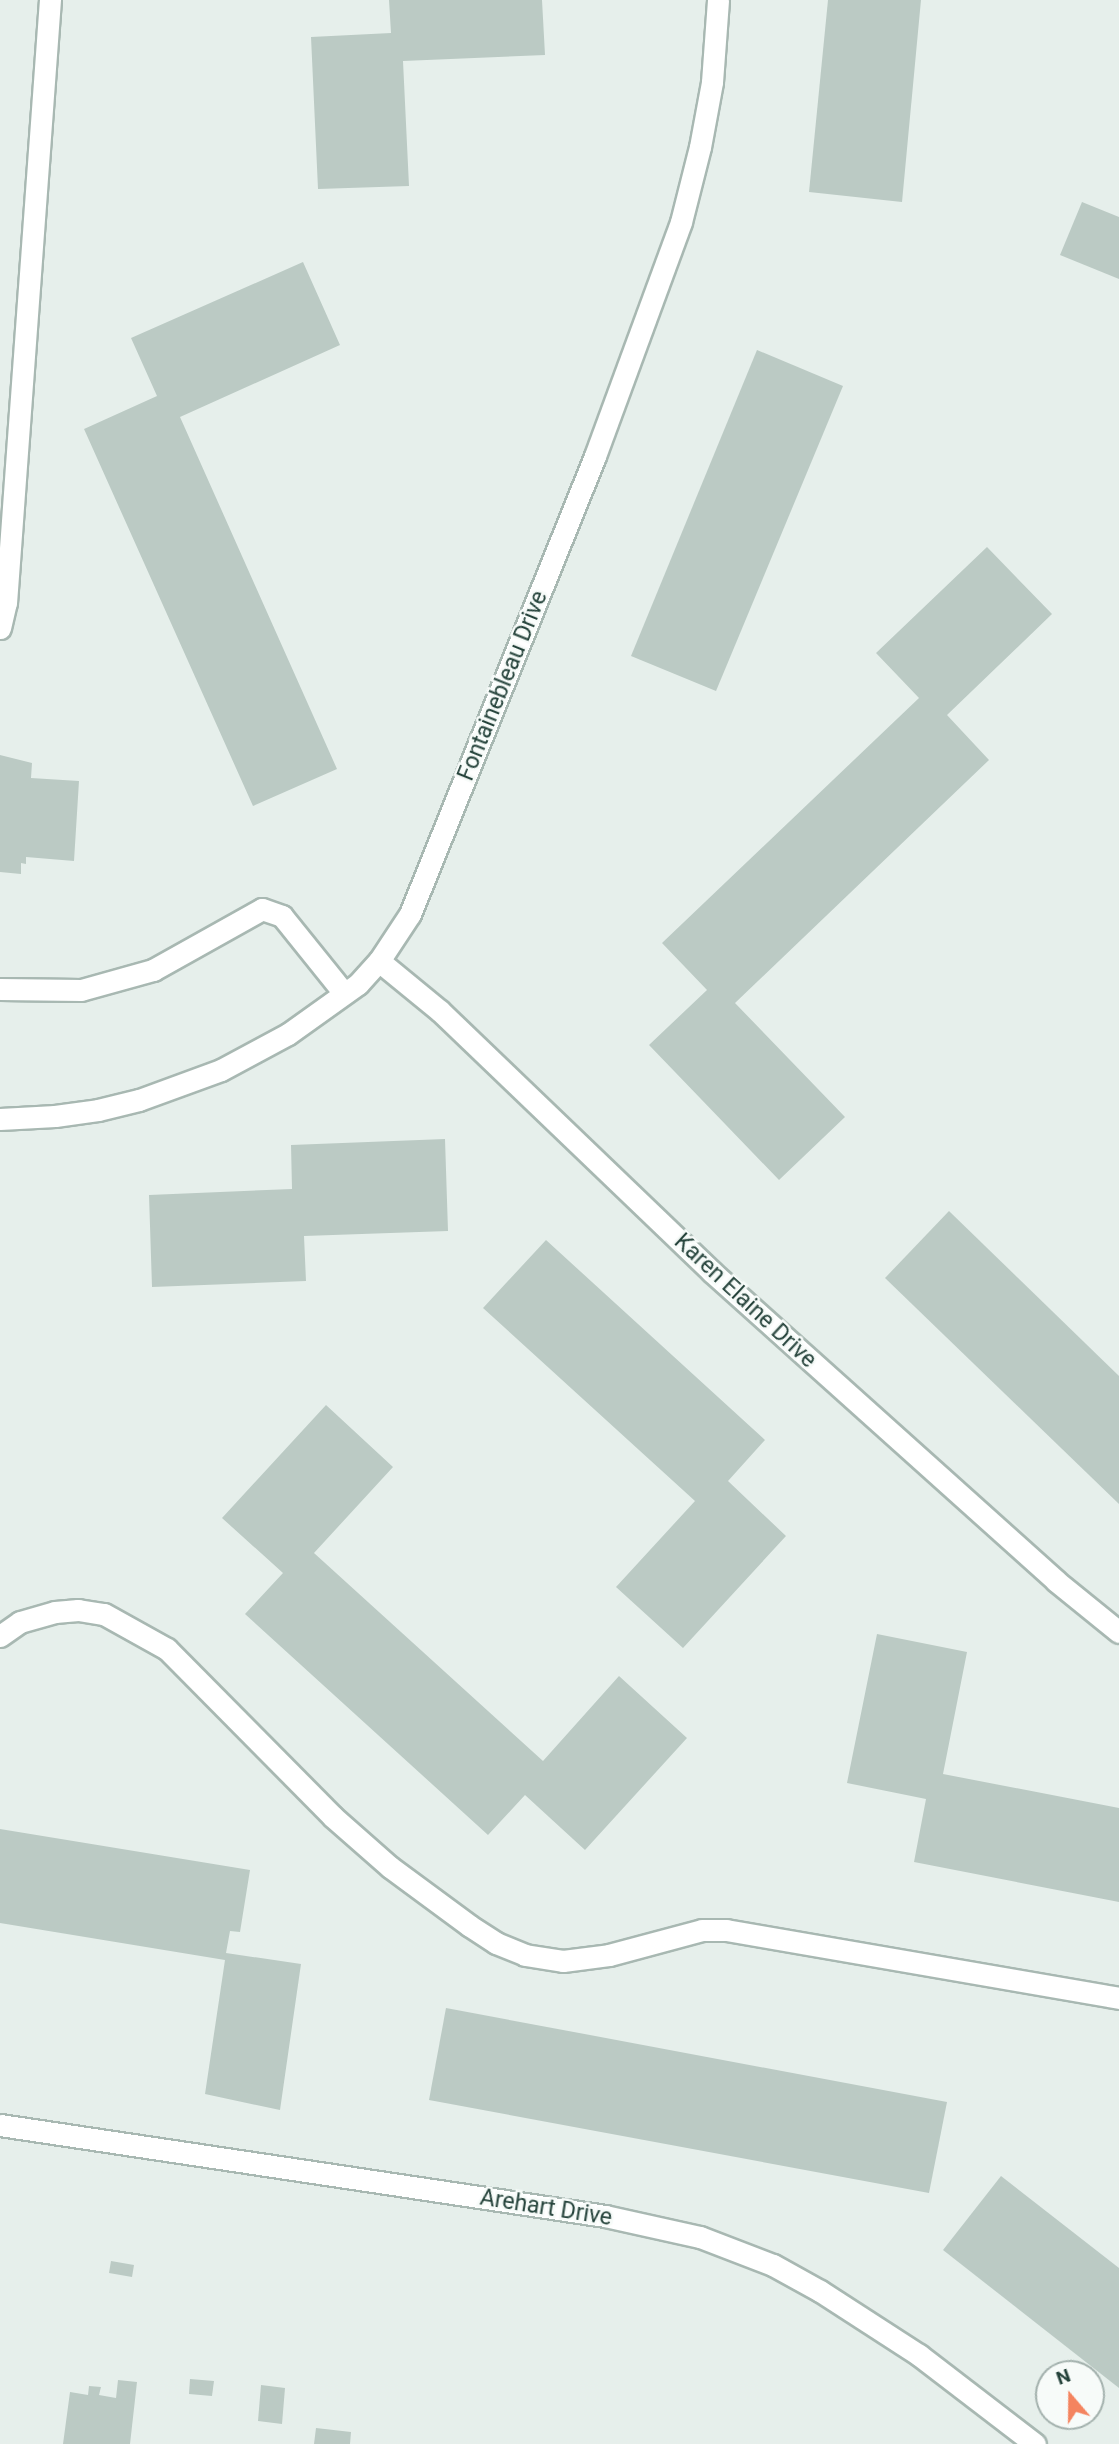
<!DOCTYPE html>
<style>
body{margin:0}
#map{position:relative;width:1119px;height:2444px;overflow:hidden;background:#e6efeb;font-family:Roboto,sans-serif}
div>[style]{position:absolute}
.building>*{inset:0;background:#bbcac4}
.roads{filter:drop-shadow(2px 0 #a8b8b2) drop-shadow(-2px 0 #a8b8b2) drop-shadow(0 2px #a8b8b2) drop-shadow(0 -2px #a8b8b2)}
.service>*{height:21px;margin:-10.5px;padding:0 10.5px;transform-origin:10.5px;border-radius:10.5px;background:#fff}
.minor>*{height:21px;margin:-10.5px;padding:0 10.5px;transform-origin:10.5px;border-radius:10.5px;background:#fff}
span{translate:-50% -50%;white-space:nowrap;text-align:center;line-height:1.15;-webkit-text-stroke:5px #f7fbf9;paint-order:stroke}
.street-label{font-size:23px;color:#24423a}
.north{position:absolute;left:1035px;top:2360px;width:70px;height:70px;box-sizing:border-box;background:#f7fbf9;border:2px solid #a3b1ad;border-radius:50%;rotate:340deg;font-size:19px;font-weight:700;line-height:28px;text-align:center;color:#24423a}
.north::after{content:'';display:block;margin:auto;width:24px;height:32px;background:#f4845f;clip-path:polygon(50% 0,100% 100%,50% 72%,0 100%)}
</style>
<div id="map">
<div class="building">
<i style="clip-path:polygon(389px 0,542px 0,545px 55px,403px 61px,409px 186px,318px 189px,311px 37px,391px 33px)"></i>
<i style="clip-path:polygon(828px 0,921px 0,902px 202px,809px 192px)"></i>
<i style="clip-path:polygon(1082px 202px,1119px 217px,1119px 279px,1060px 255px)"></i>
<i style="clip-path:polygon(303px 262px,340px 345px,180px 417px,337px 769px,253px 806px,84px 429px,157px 396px,131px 338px)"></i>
<i style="clip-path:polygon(757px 350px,843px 386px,716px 691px,631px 656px)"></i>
<i style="clip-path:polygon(987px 547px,1052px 614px,947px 715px,989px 760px,735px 1003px,845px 1117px,779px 1180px,649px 1045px,707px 990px,662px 943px,919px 698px,876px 653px)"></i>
<i style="clip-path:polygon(0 755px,32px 763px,31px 778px,79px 781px,74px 861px,26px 857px,26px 864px,21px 863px,21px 874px,0 872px)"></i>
<i style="clip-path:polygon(445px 1139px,448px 1231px,304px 1236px,306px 1281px,152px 1287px,149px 1195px,292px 1189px,291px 1145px)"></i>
<i style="clip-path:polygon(949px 1211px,1119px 1376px,1119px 1504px,885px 1278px)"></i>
<i style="clip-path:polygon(546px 1240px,765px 1440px,728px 1481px,786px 1536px,683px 1648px,616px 1587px,695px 1501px,483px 1308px)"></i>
<i style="clip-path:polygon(326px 1405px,393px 1467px,314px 1553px,543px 1761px,619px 1676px,687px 1738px,585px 1850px,525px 1795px,488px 1835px,245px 1614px,283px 1573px,222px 1518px)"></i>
<i style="clip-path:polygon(877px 1634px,967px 1652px,943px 1774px,1119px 1808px,1119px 1902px,914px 1862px,926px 1799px,847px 1783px)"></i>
<i style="clip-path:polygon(0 1829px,250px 1870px,240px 1932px,230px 1931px,226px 1953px,301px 1964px,280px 2110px,205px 2094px,225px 1960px,0 1923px)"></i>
<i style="clip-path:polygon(446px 2008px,947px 2102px,929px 2193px,429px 2100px)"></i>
<i style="clip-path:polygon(1001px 2176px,1119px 2268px,1119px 2388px,943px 2250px)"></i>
<i style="clip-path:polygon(111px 2261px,134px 2265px,132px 2277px,109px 2273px)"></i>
<i style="clip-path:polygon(190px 2379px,214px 2381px,212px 2396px,189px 2394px)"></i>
<i style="clip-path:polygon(118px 2380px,137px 2382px,130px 2444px,63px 2444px,70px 2392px,88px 2395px,89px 2386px,101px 2387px,99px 2395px,116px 2398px)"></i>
<i style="clip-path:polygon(261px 2385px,285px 2388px,282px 2424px,258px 2421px)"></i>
<i style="clip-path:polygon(316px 2428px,351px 2432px,350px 2444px,314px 2444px)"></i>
</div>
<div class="roads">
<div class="service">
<i style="left:0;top:989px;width:81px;rotate:0.7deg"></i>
<i style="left:81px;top:990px;width:75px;rotate:-15.5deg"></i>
<i style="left:153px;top:970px;width:125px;rotate:-29.2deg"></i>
<i style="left:262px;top:909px;width:21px;rotate:19deg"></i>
<i style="left:282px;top:916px;width:99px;rotate:51.2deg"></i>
</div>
<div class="minor">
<i style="left:0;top:628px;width:26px;rotate:-77deg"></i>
<i style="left:6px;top:603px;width:605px;rotate:-85.83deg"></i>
<i style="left:379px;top:961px;width:79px;rotate:39.3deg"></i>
<i style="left:440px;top:1011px;width:377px;rotate:43.8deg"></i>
<i style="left:712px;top:1272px;width:462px;rotate:41.9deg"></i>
<i style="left:1056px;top:1581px;width:81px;rotate:39deg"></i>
<i style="left:0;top:1119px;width:55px;rotate:-3.1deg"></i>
<i style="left:55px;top:1116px;width:43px;rotate:-7.9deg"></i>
<i style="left:98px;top:1110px;width:42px;rotate:-13.7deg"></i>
<i style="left:139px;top:1100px;width:87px;rotate:-20.1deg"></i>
<i style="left:221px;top:1070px;width:76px;rotate:-28.2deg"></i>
<i style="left:288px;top:1034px;width:86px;rotate:-35.5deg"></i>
<i style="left:358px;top:984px;width:31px;rotate:-48deg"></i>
<i style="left:379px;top:961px;width:56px;rotate:-56.6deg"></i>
<i style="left:410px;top:914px;width:494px;rotate:-68deg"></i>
<i style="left:595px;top:456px;width:249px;rotate:-69.8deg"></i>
<i style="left:681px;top:222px;width:77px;rotate:-75.8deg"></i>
<i style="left:700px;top:147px;width:66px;rotate:-79.5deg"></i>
<i style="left:712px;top:82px;width:82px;rotate:-85.8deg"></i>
<i style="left:0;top:1636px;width:24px;rotate:-35deg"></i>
<i style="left:20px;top:1622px;width:36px;rotate:-16deg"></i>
<i style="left:55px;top:1612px;width:23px;rotate:-5deg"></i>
<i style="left:78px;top:1610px;width:26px;rotate:9deg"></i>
<i style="left:104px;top:1614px;width:72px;rotate:29.1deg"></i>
<i style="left:167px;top:1649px;width:235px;rotate:45.3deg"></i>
<i style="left:332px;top:1816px;width:77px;rotate:41.3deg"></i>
<i style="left:390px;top:1867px;width:99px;rotate:36.4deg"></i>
<i style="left:470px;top:1926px;width:31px;rotate:33deg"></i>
<i style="left:496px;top:1943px;width:31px;rotate:22deg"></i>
<i style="left:525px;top:1955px;width:38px;rotate:9deg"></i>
<i style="left:563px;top:1961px;width:46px;rotate:-7.4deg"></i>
<i style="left:609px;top:1955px;width:96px;rotate:-15deg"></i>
<i style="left:702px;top:1930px;width:24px"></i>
<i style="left:726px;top:1930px;width:399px;rotate:9.8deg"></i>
<i style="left:0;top:2125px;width:612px;rotate:8.55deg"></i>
<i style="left:605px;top:2216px;width:97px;rotate:12.5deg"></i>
<i style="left:700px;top:2237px;width:78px;rotate:21deg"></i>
<i style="left:773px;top:2265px;width:54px;rotate:29deg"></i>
<i style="left:820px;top:2291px;width:118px;rotate:32.9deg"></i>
<i style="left:919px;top:2355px;width:146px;rotate:37.5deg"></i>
</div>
</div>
<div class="street-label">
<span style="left:503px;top:686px;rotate:-68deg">Fontainebleau Drive</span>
<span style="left:745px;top:1301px;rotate:43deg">Karen Elaine Drive</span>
<span style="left:546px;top:2208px;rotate:9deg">Arehart Drive</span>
</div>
<div class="north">N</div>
</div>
